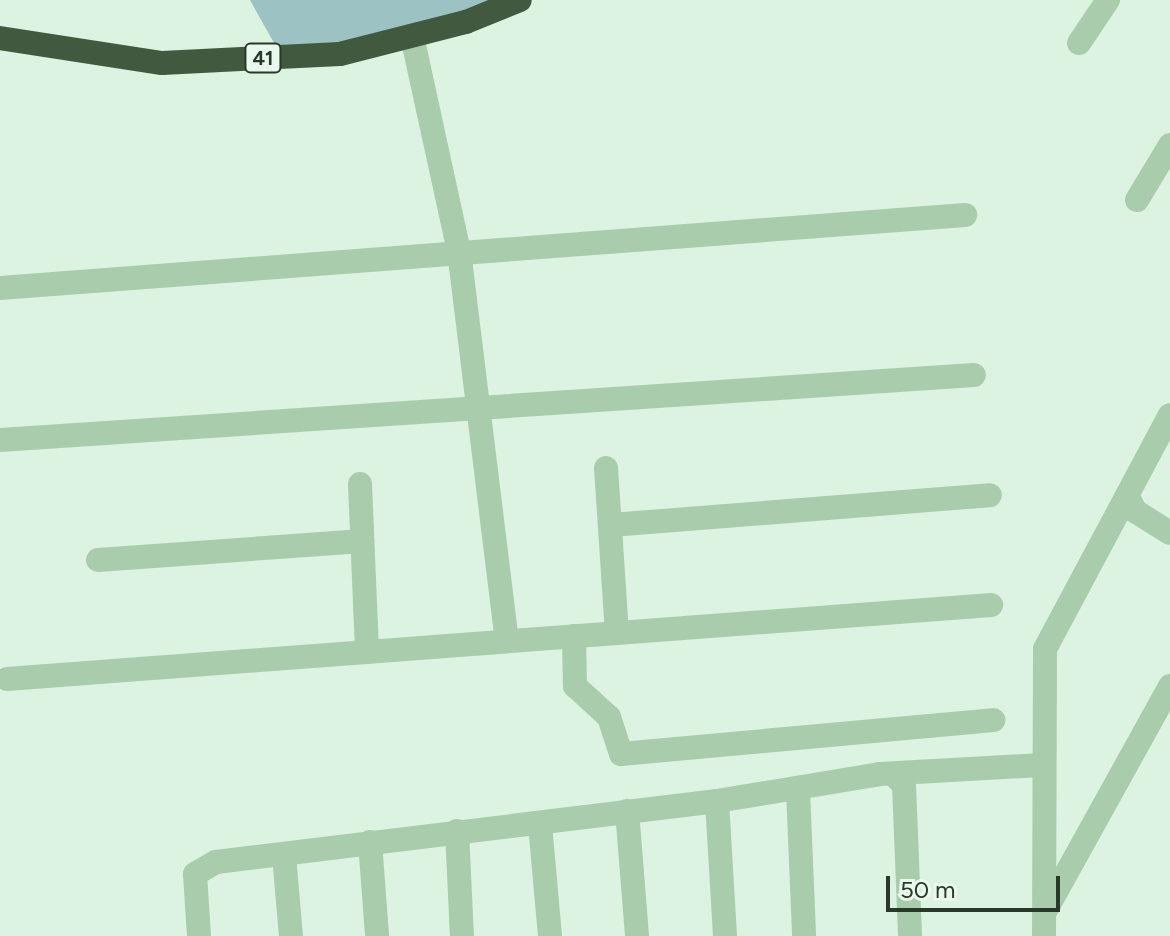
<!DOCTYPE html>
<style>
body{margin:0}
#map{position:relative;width:1170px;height:936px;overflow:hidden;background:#dcf3e1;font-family:Figtree,sans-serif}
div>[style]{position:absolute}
.green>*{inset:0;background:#9cc2c3}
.street>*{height:24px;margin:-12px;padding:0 12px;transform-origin:12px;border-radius:12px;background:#a8ccac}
.highway>*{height:24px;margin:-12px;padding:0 12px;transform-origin:12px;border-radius:12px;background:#40593f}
span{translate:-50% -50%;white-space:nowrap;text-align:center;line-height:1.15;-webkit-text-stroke:7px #e9faed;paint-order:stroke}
.shield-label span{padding:2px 6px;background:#e9faed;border:2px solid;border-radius:6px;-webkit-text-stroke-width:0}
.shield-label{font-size:20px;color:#293828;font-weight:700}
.scale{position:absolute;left:886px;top:876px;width:174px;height:36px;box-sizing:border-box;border:4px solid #293828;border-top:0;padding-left:10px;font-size:24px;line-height:28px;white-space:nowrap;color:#293828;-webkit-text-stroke:6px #e9faed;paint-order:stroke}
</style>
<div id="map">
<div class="green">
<i style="clip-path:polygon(250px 0,516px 0,283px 59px)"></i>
</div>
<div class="street">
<i style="left:412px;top:36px;width:220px;rotate:77.7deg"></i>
<i style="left:459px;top:251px;width:393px;rotate:83deg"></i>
<i style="left:1079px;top:43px;width:52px;rotate:-56deg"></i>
<i style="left:1137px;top:200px;width:64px;rotate:-59deg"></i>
<i style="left:0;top:288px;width:968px;rotate:-4.33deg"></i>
<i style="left:0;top:440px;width:976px;rotate:-3.82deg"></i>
<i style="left:606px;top:468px;width:164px;rotate:86.2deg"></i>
<i style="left:360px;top:484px;width:168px;rotate:87.6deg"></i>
<i style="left:1128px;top:497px;width:16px;rotate:63deg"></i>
<i style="left:1135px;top:511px;width:41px;rotate:32.2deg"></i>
<i style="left:611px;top:525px;width:380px;rotate:-4.5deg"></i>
<i style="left:98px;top:560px;width:265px;rotate:-4.1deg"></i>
<i style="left:574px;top:636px;width:50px;rotate:88.9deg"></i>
<i style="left:575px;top:686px;width:46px;rotate:42.4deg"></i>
<i style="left:609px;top:717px;width:39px;rotate:72deg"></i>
<i style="left:621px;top:754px;width:374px;rotate:-5.2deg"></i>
<i style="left:7px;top:679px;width:987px;rotate:-4.3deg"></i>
<i style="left:894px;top:775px;width:14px;rotate:45deg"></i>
<i style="left:904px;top:785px;width:151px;rotate:87.7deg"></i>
<i style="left:798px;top:790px;width:146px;rotate:87.6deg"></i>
<i style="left:717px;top:801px;width:135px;rotate:86.6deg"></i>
<i style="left:627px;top:811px;width:125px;rotate:85.4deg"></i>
<i style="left:540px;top:824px;width:112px;rotate:84.9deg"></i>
<i style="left:457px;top:831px;width:105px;rotate:87.3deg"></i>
<i style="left:370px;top:842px;width:94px;rotate:85.7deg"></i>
<i style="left:284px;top:855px;width:81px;rotate:85.1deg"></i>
<i style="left:1046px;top:910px;width:256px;rotate:-61deg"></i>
<i style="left:199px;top:936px;width:62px;rotate:-93.7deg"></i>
<i style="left:195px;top:874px;width:24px;rotate:-30deg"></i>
<i style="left:216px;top:862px;width:505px;rotate:-6.94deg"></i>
<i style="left:717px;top:801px;width:165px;rotate:-9.4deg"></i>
<i style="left:880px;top:774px;width:163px;rotate:-3.2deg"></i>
<i style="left:1044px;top:936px;width:287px;rotate:-89.8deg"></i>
<i style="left:1045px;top:649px;width:265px;rotate:-61.9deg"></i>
</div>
<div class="highway">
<i style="left:0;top:38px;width:164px;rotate:8.8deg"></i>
<i style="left:162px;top:63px;width:178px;rotate:-2.9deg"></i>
<i style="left:340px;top:54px;width:130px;rotate:-14.3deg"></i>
<i style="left:466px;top:22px;width:58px;rotate:-22.2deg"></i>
</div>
<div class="shield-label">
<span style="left:263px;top:58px">41</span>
</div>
<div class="scale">50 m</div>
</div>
